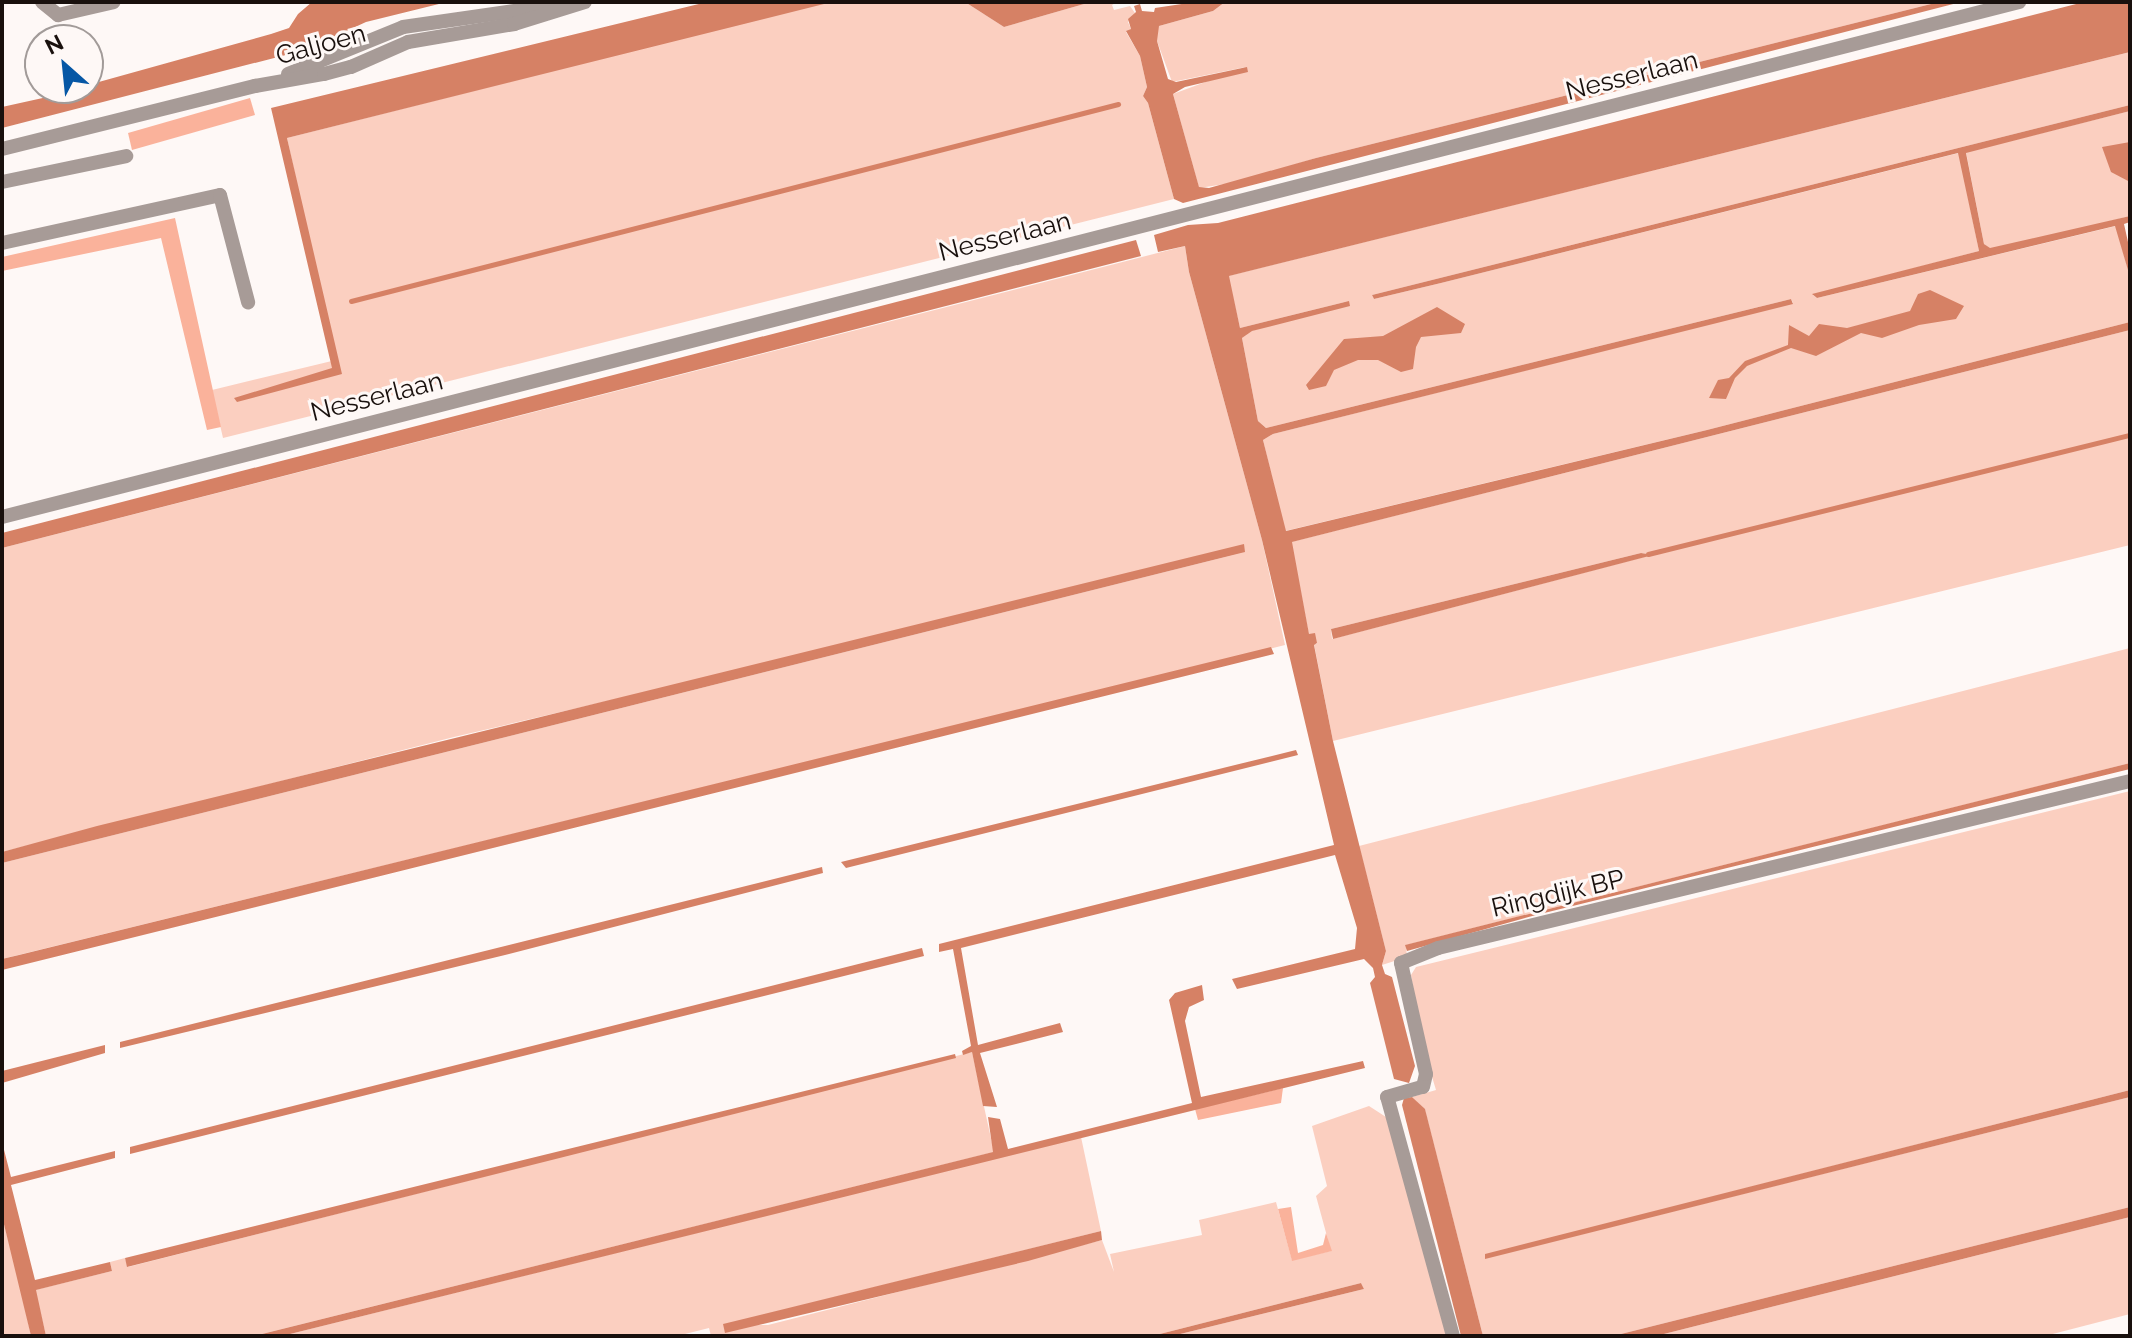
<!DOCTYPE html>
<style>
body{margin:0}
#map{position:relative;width:2132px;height:1338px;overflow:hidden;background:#fef8f6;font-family:Raleway,sans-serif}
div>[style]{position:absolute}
.green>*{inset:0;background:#fbcfc0}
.forest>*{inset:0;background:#fab29b}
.water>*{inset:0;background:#d68165}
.stream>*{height:5px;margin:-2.5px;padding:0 2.5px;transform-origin:2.5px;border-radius:2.5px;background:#d68165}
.street>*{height:14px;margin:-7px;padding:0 7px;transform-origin:7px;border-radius:7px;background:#a79b97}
span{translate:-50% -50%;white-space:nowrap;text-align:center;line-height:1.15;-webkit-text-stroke:6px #fef8f6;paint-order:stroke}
.street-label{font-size:26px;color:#19100d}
.frame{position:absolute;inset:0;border:4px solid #19100d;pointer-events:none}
.north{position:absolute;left:24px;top:24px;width:80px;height:80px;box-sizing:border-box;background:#fef8f6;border:2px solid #a29b99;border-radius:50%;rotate:333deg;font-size:22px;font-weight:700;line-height:32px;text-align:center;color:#19100d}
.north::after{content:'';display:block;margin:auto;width:28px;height:36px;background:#0657a5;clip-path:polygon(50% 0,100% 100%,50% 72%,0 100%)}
</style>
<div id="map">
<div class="green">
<i style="clip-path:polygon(824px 2px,965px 2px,1004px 27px,1091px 2px,1117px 2px,1112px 5px,1114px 10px,1130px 6px,1135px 13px,1128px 22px,1131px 29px,1126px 32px,1140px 56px,1147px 87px,1143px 96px,1148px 103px,1174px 199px,223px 438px,212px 390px,336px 360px,287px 138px)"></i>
<i style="clip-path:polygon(1225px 2px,1939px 2px,1316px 158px,1238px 182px,1199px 188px,1173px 94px,1246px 67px,1172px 82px,1157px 41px,1157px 29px,1159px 26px,1213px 11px)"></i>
<i style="clip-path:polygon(2130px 52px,2130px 105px,1372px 295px,1374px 299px,1441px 283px,1959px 153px,1979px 251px,1813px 295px,1817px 298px,2116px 226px,2130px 277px,2130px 322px,1707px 430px,1285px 531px,1263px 440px,1273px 434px,1793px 303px,1791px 299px,1266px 428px,1258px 421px,1242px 338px,1251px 331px,1349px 301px,1240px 328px,1228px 276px)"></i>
<i style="clip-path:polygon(2130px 111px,2130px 216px,2015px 245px,1990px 249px,1984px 244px,1966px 152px)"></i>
<i style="clip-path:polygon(1185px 246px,1189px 272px,1262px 540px,1285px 645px,2px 959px,2px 863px,1245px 552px,454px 737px,2px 852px,2px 548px)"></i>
<i style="clip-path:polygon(evenodd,2130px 330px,2130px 545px,1333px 741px,1314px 644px,1317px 644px,1309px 635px,1291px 542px,2130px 330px,1641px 553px,1651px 555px,1332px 639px,1331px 629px,1641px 553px)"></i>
<i style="clip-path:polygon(2130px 648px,2130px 763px,1406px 945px,1407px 957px,1382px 965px,1386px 951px,1359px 846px)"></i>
<i style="clip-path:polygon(2130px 791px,2130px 1090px,1485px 1255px,1486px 1258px,2130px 1097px,2130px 1207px,1613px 1336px,1483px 1336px,1425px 1110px,1412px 1097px,1436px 1090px,1423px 1047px,1411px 975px,1416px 967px)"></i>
<i style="clip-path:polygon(972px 1052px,994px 1152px,254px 1336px,46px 1336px,35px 1290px,112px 1271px,110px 1262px,125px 1258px,128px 1267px)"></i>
<i style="clip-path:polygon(1369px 1106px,1386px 1117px,1448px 1336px,1172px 1336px,1364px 1289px,1361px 1283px,1152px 1336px,711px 1336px,709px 1328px,677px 1336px,282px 1336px,1081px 1137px,1101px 1231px,723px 1325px,768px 1325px,1102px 1240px,1114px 1272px,1110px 1254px,1202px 1235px,1199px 1220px,1276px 1202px,1292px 1260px,1331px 1251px,1316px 1196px,1327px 1186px,1312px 1126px)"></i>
<i style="clip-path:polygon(2px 1216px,20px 1285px,31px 1336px,2px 1336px)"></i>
<i style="clip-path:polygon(2130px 1217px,2130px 1314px,2045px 1336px,1656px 1336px)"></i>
</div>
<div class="forest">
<i style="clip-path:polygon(250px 98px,255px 115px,132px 150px,128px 133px)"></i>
<i style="clip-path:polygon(175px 218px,221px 427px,207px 430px,161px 238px,2px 271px,2px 257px)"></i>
<i style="clip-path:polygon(1283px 1088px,1281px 1103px,1198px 1120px,1195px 1109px)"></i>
<i style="clip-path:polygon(1291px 1207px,1298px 1253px,1323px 1245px,1326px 1233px,1332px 1251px,1292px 1261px,1278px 1209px)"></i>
</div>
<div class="water">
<i style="clip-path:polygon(312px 2px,447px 2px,366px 22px,305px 50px,2px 128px,2px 107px,88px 88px,88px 85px,271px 34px,289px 28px,298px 14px)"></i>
<i style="clip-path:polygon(707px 2px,832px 2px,287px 138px,342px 374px,237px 402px,234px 398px,332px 368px,271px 108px)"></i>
<i style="clip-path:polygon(965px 2px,1091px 2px,1004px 27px)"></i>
<i style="clip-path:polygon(1195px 2px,1225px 2px,1213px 11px,1159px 26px,1157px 41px,1168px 79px,1176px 82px,1247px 67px,1248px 72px,1185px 87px,1173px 94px,1199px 187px,1209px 188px,1316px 158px,1939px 2px,1961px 2px,1183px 203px,1174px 199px,1148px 103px,1143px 96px,1147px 87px,1140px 56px,1126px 31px,1131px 29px,1128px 19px,1136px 12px,1134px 6px,1140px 4px,1142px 11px,1154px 12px,1155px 8px)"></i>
<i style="clip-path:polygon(2084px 2px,2130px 2px,2130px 52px,1229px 276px,1240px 328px,1349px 301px,1350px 306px,1252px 331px,1242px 338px,1258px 421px,1266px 428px,1791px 299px,1793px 304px,1273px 434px,1263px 440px,1286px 531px,1707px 430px,2130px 322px,2130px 330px,1292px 542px,1309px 634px,1315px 633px,1317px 643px,1314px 645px,1333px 741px,1386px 951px,1382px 965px,1385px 974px,1392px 977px,1415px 1066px,1409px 1083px,1394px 1079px,1370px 983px,1375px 977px,1373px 968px,1364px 959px,1237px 989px,1232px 979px,1355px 949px,1357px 928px,1335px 855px,961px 948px,978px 1045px,1060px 1023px,1063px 1032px,980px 1053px,997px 1107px,983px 1106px,972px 1052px,963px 1055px,962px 1051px,971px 1046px,953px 949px,939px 952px,939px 944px,1334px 845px,1262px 540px,1189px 272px,1185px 246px,1158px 252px,1154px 235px,1188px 225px,1218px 223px)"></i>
<i style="clip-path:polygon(2130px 105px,2130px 111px,1966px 153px,1984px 244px,1990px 248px,2130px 216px,2130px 222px,2124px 224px,2130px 251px,2130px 277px,2115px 226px,1817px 298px,1812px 294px,1979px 251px,1958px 153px,1441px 283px,1374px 299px,1372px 295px)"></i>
<i style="clip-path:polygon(2130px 142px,2130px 182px,2111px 172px,2102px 147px)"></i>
<i style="clip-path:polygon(1136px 240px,1141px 256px,2px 548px,2px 533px)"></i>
<i style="clip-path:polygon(1930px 290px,1964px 306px,1956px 319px,1919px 325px,1882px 338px,1861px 333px,1816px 356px,1791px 348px,1747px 366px,1735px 378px,1726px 399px,1709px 398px,1718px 380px,1729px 378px,1745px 361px,1788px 345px,1789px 325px,1809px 336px,1819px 324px,1847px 328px,1910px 311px,1918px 294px)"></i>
<i style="clip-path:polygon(1437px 307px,1465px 324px,1461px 333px,1421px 337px,1416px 347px,1413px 369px,1401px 372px,1378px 360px,1358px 360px,1334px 370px,1326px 386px,1309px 390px,1306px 385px,1344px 339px,1383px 336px)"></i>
<i style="clip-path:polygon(1244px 544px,1245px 552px,2px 863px,2px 852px,97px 826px)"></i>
<i style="clip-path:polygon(1641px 553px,1653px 555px,1333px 639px,1331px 629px)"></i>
<i style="clip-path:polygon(1271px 647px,1274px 654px,2px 970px,2px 959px,19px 955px)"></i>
<i style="clip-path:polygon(1296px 750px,1298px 755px,846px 868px,841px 862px)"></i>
<i style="clip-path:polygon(2130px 763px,2130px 769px,1536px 915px,1407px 951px,1405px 945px)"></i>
<i style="clip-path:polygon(822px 867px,823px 873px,505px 955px,120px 1048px,120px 1042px)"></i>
<i style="clip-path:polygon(922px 948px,924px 956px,130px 1154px,130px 1147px)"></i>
<i style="clip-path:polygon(1202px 985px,1204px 1000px,1189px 1007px,1185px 1021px,1201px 1097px,1363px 1061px,1365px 1068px,282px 1336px,254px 1336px,993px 1152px,988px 1117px,1000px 1119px,1008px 1149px,1192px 1103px,1169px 1000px,1175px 993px)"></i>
<i style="clip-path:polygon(105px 1045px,105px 1053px,2px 1083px,2px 1071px)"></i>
<i style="clip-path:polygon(955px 1054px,956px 1058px,127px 1267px,125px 1258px)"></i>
<i style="clip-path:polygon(2130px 1090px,2130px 1097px,1485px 1259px,1485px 1254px)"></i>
<i style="clip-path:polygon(1412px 1097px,1425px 1109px,1483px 1336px,1461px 1336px,1402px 1105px,1404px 1098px)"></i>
<i style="clip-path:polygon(2px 1142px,11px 1177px,115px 1151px,115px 1158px,11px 1185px,35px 1280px,110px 1262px,112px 1271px,36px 1290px,46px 1336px,31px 1336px,2px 1216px)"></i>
<i style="clip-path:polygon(2130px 1207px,2130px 1217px,1656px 1336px,1613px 1336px)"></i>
<i style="clip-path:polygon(1101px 1231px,1102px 1240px,1028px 1261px,725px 1333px,723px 1324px)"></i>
<i style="clip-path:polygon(1361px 1283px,1364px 1289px,1172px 1336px,1152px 1336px)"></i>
</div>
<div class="stream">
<i style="left:351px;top:301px;width:792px;rotate:-14.4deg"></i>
<i style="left:1648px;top:554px;width:496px;rotate:-13.9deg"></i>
</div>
<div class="street">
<i style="left:42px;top:2px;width:21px;rotate:39deg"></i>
<i style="left:58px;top:15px;width:57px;rotate:-13.1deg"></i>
<i style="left:288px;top:74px;width:124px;rotate:-22.2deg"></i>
<i style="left:403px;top:27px;width:148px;rotate:-8.2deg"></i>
<i style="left:2px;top:149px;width:261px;rotate:-14deg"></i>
<i style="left:255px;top:86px;width:70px;rotate:-9.9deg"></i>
<i style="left:324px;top:74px;width:28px;rotate:-15deg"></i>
<i style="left:351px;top:67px;width:62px;rotate:-23.7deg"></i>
<i style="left:408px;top:42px;width:108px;rotate:-9.6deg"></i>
<i style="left:514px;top:24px;width:74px;rotate:-17.2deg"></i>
<i style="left:2px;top:182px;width:127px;rotate:-11.8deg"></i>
<i style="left:2px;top:243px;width:223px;rotate:-12.4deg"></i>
<i style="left:220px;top:195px;width:111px;rotate:75.3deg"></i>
<i style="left:2px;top:517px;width:2082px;rotate:-14.32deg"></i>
<i style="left:1453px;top:1336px;width:248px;rotate:-105.4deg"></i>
<i style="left:1387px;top:1097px;width:37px;rotate:-16deg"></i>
<i style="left:1423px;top:1087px;width:13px;rotate:-77deg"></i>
<i style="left:1426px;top:1074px;width:114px;rotate:-102.7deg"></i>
<i style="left:1401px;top:963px;width:40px;rotate:-22deg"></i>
<i style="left:1438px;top:948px;width:712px;rotate:-13.57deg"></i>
</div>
<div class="street-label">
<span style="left:321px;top:45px;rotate:-15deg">Galjoen</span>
<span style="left:1632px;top:76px;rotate:-14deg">Nesserlaan</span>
<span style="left:1005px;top:237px;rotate:-14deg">Nesserlaan</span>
<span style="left:377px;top:397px;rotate:-14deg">Nesserlaan</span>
<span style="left:1558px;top:894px;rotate:-13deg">Ringdijk BP</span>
</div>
<div class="frame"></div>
<div class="north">N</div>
</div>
